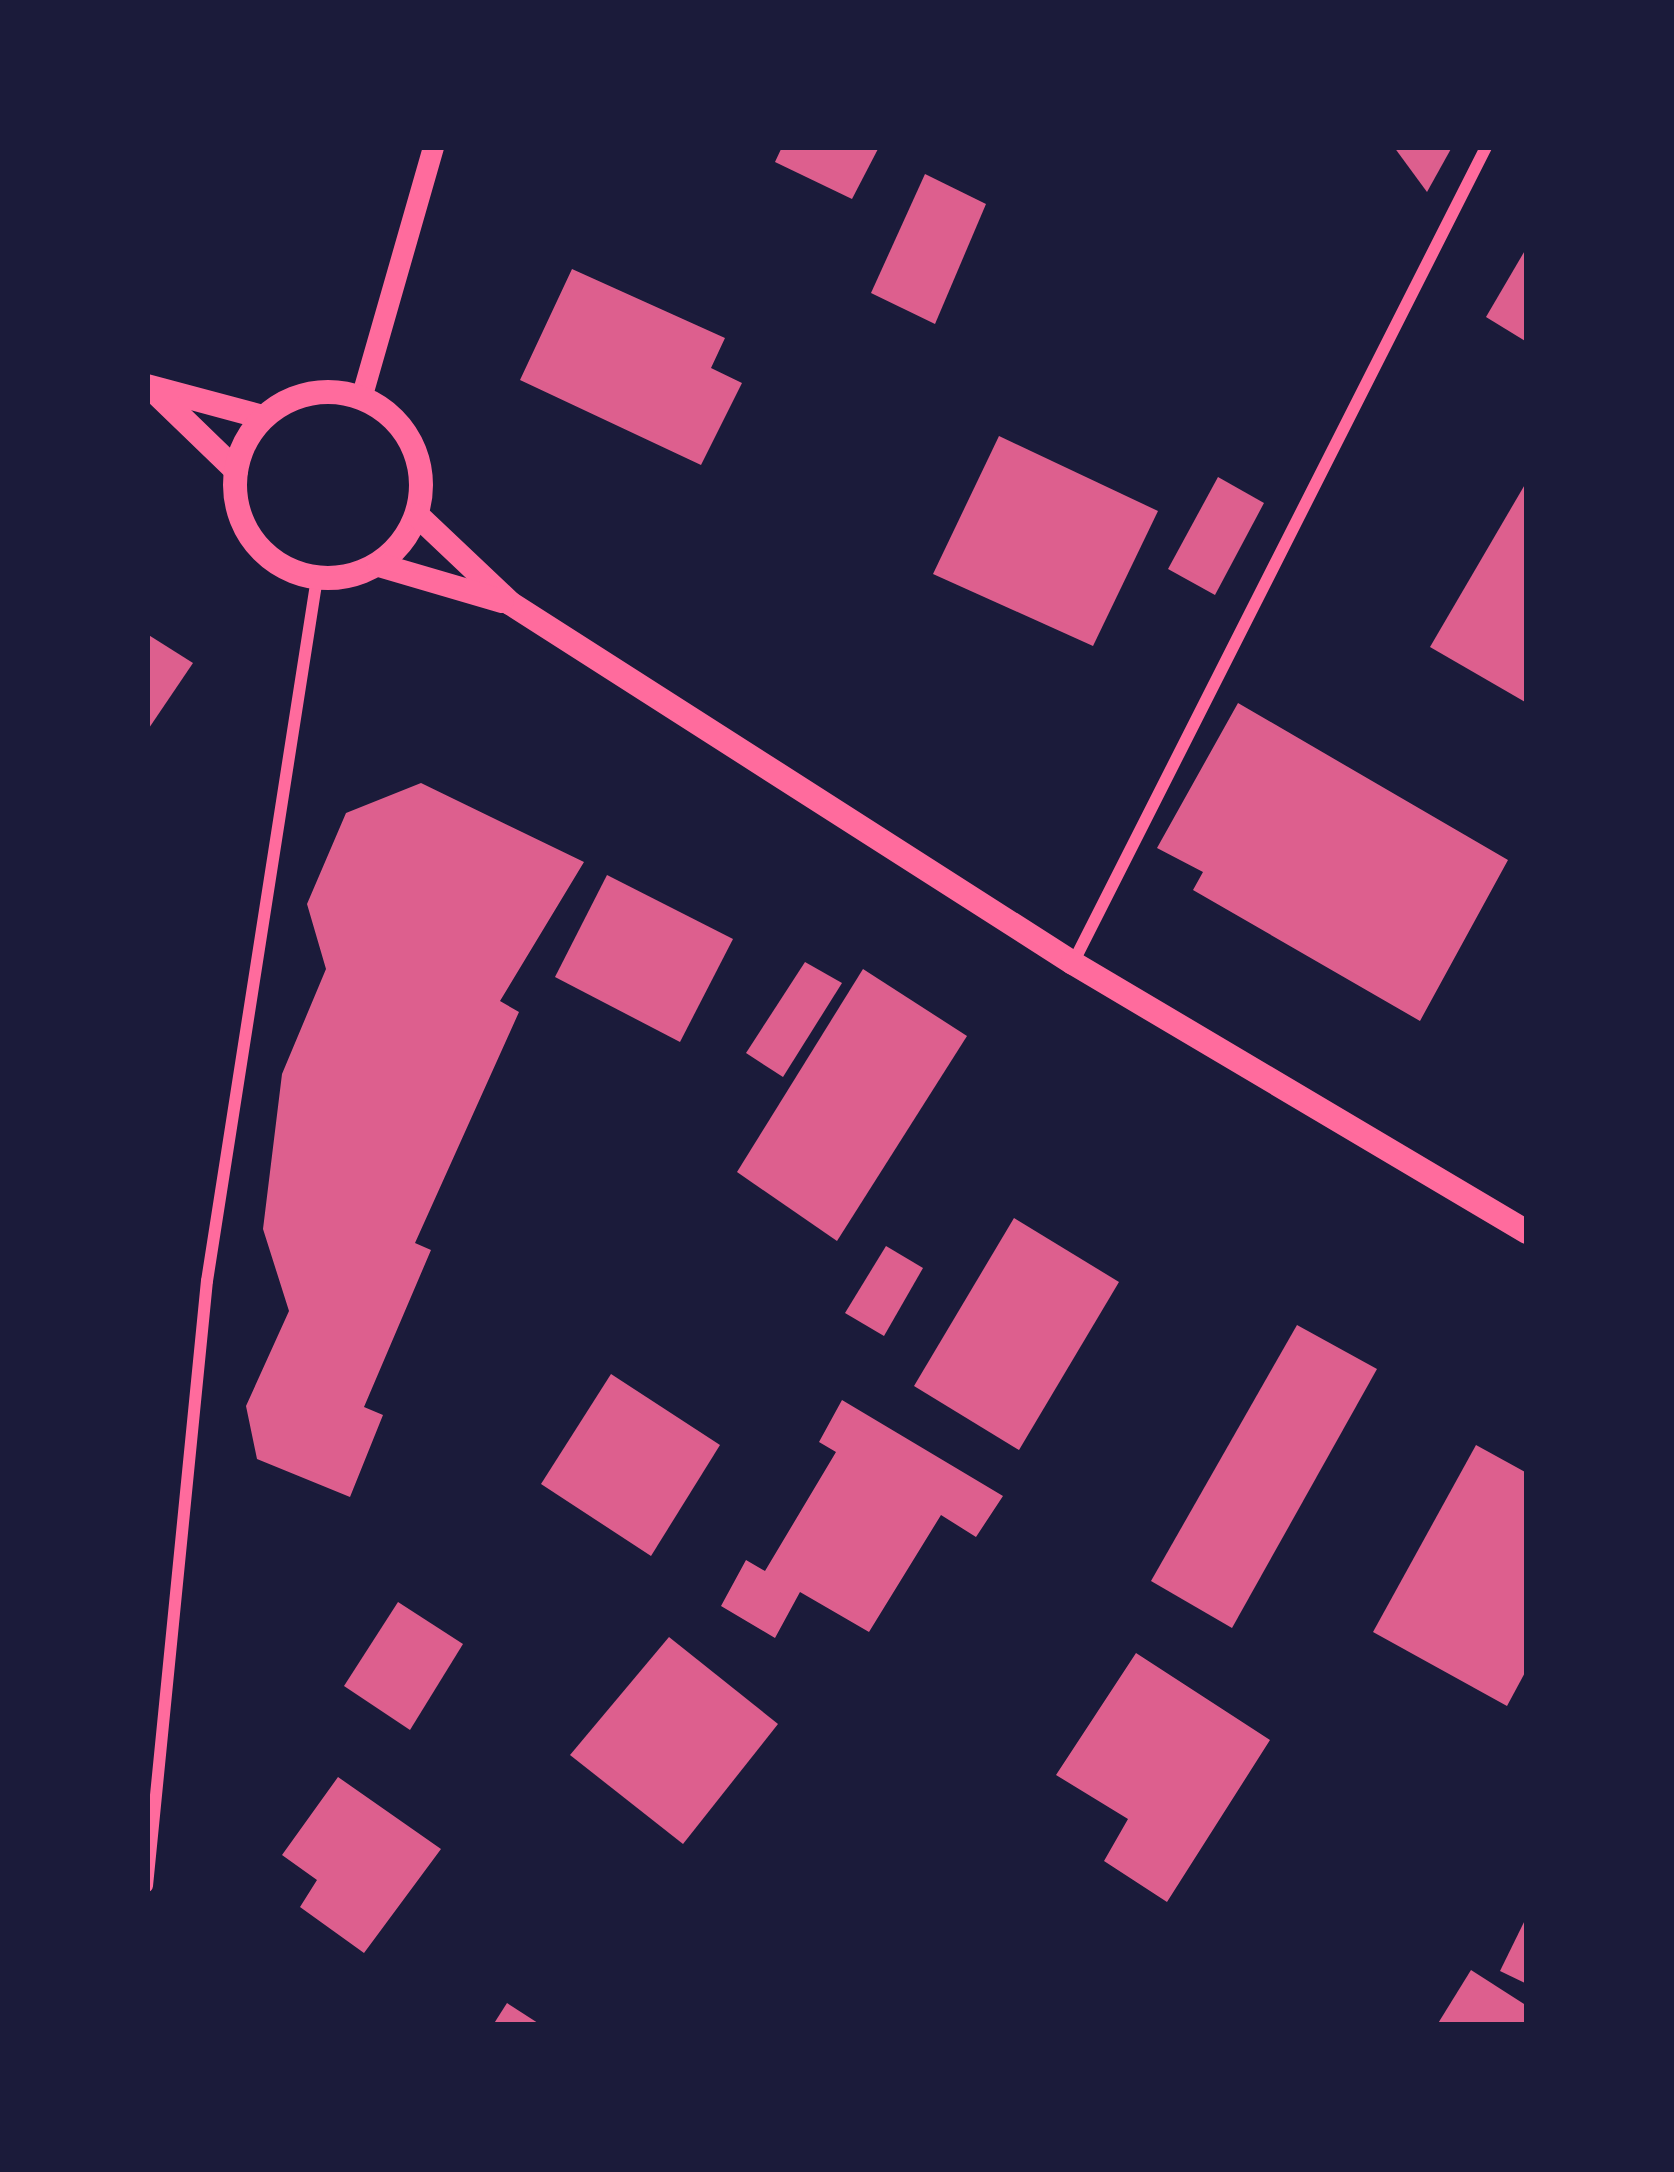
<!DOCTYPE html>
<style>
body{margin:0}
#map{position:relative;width:1674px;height:2172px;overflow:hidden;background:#1b1b3a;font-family:Manrope,sans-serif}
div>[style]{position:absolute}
.building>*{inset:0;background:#dd5f8e}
.minor>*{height:12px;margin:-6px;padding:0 6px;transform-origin:6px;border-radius:6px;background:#ff6b9d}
.tertiary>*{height:21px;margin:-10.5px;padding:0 10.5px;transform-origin:10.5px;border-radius:10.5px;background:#ff6b9d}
.secondary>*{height:24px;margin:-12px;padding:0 12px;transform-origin:12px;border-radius:12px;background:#ff6b9d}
.secondary>.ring{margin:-12px;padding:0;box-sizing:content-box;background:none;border:24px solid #ff6b9d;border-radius:50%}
span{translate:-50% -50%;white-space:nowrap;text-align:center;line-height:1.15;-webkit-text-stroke:9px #1b1b3a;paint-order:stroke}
.frame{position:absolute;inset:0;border:150px solid #1b1b3a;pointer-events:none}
</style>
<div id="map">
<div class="building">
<i style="clip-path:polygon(782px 147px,879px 147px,852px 199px,775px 162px)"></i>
<i style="clip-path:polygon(1394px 147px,1452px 147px,1427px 192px)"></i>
<i style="clip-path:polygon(925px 174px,986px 204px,935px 324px,871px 293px)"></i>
<i style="clip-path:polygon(1527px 247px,1527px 342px,1486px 317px)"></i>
<i style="clip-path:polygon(572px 269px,725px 338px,711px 368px,742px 383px,701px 465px,520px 380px)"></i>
<i style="clip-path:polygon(999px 436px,1158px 511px,1093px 646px,933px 574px)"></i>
<i style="clip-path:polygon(1218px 477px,1264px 503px,1215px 595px,1168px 569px)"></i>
<i style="clip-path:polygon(1527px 481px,1527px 703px,1430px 647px)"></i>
<i style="clip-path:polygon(147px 634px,193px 663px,147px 731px)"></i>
<i style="clip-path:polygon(1238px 703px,1508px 860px,1420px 1021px,1193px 890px,1203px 872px,1157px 848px)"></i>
<i style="clip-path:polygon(421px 783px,584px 862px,500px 1001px,519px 1012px,415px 1243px,431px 1250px,364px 1407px,383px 1415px,350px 1497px,257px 1459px,246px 1406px,289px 1311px,263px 1229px,282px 1074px,326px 969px,307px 904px,346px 813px)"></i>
<i style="clip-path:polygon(607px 875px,733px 939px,680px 1042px,555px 977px)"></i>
<i style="clip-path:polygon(805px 962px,842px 983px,783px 1077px,746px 1053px)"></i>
<i style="clip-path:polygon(863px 969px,967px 1036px,837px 1241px,737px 1172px)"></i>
<i style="clip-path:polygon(1014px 1218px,1119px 1282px,1019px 1450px,914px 1386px)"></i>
<i style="clip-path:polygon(886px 1246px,923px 1268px,884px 1336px,845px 1313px)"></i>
<i style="clip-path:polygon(1297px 1325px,1377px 1369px,1232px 1628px,1151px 1581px)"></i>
<i style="clip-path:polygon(611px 1374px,720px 1445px,651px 1556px,541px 1484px)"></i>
<i style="clip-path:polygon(842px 1400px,1003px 1496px,976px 1537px,941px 1515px,869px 1632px,800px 1592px,775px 1638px,721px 1606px,746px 1560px,765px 1571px,836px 1452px,819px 1442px)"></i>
<i style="clip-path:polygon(1476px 1445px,1527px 1473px,1527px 1669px,1507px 1706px,1373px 1632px)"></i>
<i style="clip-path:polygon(398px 1602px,463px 1644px,410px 1730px,344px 1686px)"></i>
<i style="clip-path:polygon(669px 1637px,778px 1724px,683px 1844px,570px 1755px)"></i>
<i style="clip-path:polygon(1136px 1653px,1270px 1740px,1167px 1902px,1104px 1861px,1128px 1819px,1056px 1775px)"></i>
<i style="clip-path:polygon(338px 1777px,441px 1849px,364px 1953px,300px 1907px,317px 1880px,282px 1855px)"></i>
<i style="clip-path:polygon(1527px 1916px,1527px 1984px,1500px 1971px)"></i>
<i style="clip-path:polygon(1471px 1970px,1527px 2006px,1527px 2025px,1437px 2025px)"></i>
<i style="clip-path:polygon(507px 2003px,541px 2025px,493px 2025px)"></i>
</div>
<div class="minor">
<i style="left:1073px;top:963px;width:915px;rotate:-63.15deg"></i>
<i style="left:147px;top:1886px;width:608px;rotate:-84.34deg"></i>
<i style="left:207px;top:1281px;width:712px;rotate:-81.11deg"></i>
</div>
<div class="tertiary">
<i style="left:361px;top:398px;width:261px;rotate:-74deg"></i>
</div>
<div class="secondary">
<i style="left:147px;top:386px;width:120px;rotate:15deg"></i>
<i style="left:152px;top:389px;width:117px;rotate:44deg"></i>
<i class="ring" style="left:235px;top:392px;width:162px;height:162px"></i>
<i style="left:417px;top:515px;width:128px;rotate:43.4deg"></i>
<i style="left:510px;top:603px;width:668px;rotate:32.6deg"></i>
<i style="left:1073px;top:963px;width:528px;rotate:30.65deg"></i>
<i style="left:379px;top:565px;width:128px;rotate:16.3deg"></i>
</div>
<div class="frame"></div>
</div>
